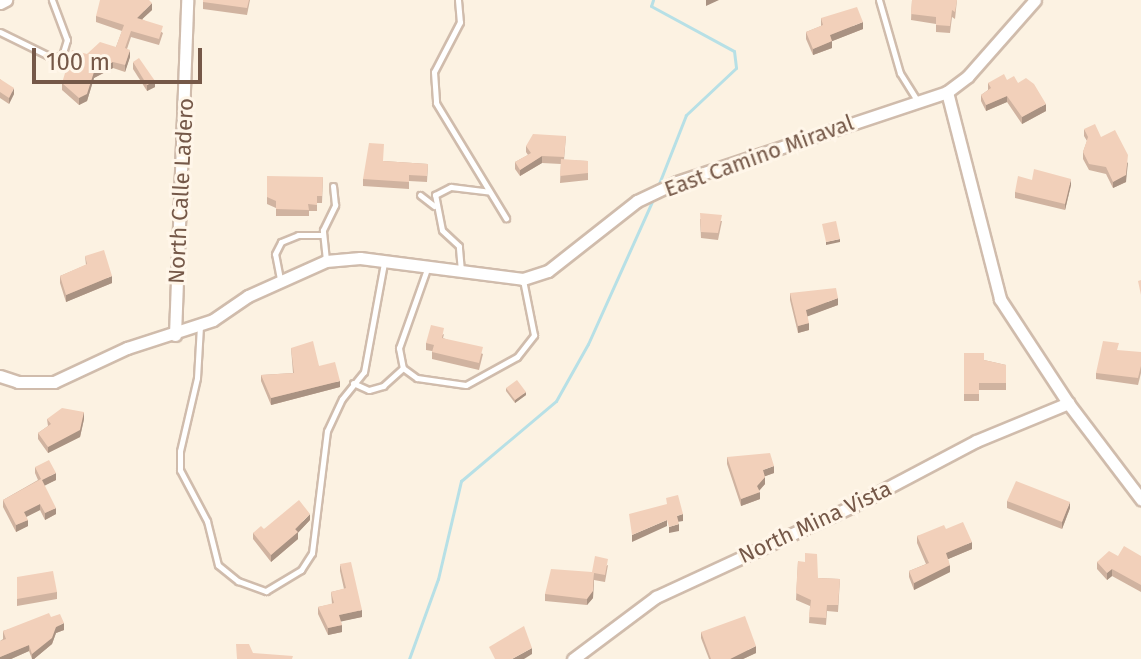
<!DOCTYPE html>
<style>
body{margin:0}
#map{position:relative;width:1141px;height:659px;overflow:hidden;background:#fcf2e2;font-family:"Fira Sans",sans-serif}
div>[style]{position:absolute}
.stream>*{height:3px;margin:-1.5px;padding:0 1.5px;transform-origin:1.5px;border-radius:1.5px;background:#b7e0e6}
.roads{filter:drop-shadow(2px 0 #d0bcac) drop-shadow(-2px 0 #d0bcac) drop-shadow(0 2px #d0bcac) drop-shadow(0 -2px #d0bcac)}
.service>*{height:5px;margin:-2.5px;padding:0 2.5px;transform-origin:2.5px;border-radius:2.5px;background:#fff}
.minor>*{height:11px;margin:-5.5px;padding:0 5.5px;transform-origin:5.5px;border-radius:5.5px;background:#fff}
.wall>*{inset:0;background:#d0b3a0}
.shaded-wall>*{inset:0;background:#a99282}
.building>*{inset:0;background:#f2d0ba}
span{translate:-50% -50%;white-space:nowrap;text-align:center;line-height:1.15;-webkit-text-stroke:6px #fff6e9;paint-order:stroke}
.street-label{font-size:22px;color:#755848}
.scale{position:absolute;left:32px;top:48px;width:170px;height:36px;box-sizing:border-box;border:4px solid #755848;border-top:0;padding-left:10px;font-size:24px;line-height:28px;white-space:nowrap;color:#755848;-webkit-text-stroke:6px #fff6e9;paint-order:stroke}
</style>
<div id="map">
<div class="stream">
<i style="left:653px;top:0;width:6px;rotate:108deg"></i>
<i style="left:651px;top:6px;width:94px;rotate:28.5deg"></i>
<i style="left:734px;top:51px;width:17px;rotate:83deg"></i>
<i style="left:736px;top:68px;width:69px;rotate:136.8deg"></i>
<i style="left:686px;top:115px;width:76px;rotate:111.5deg"></i>
<i style="left:409px;top:659px;width:85px;rotate:-70.1deg"></i>
<i style="left:438px;top:579px;width:101px;rotate:-76.8deg"></i>
<i style="left:461px;top:481px;width:124px;rotate:-40.1deg"></i>
<i style="left:556px;top:401px;width:65px;rotate:-60.7deg"></i>
<i style="left:588px;top:344px;width:161px;rotate:-65.8deg"></i>
</div>
<div class="roads">
<div class="service">
<i style="left:458px;top:0;width:22px;rotate:85deg"></i>
<i style="left:460px;top:22px;width:56px;rotate:117.5deg"></i>
<i style="left:434px;top:72px;width:31px;rotate:86deg"></i>
<i style="left:436px;top:103px;width:135px;rotate:58.7deg"></i>
<i style="left:879px;top:0;width:76px;rotate:74deg"></i>
<i style="left:900px;top:73px;width:32px;rotate:58deg"></i>
<i style="left:0;top:32px;width:55px;rotate:26.1deg"></i>
<i style="left:49px;top:56px;width:13px"></i>
<i style="left:62px;top:56px;width:17px;rotate:-73deg"></i>
<i style="left:67px;top:40px;width:43px;rotate:-110.6deg"></i>
<i style="left:420px;top:195px;width:18px;rotate:38deg"></i>
<i style="left:326px;top:260px;width:30px;rotate:-96deg"></i>
<i style="left:323px;top:230px;width:28px;rotate:-64deg"></i>
<i style="left:335px;top:205px;width:19px;rotate:-96deg"></i>
<i style="left:427px;top:269px;width:84px;rotate:109.5deg"></i>
<i style="left:399px;top:348px;width:20px;rotate:79deg"></i>
<i style="left:403px;top:368px;width:17px;rotate:36deg"></i>
<i style="left:417px;top:378px;width:49px;rotate:8.1deg"></i>
<i style="left:466px;top:385px;width:58px;rotate:-28.8deg"></i>
<i style="left:517px;top:357px;width:28px;rotate:-52deg"></i>
<i style="left:534px;top:335px;width:56px;rotate:-101.3deg"></i>
<i style="left:461px;top:271px;width:25px;rotate:-95deg"></i>
<i style="left:459px;top:246px;width:23px;rotate:-137deg"></i>
<i style="left:442px;top:230px;width:36px;rotate:-101deg"></i>
<i style="left:435px;top:195px;width:18px;rotate:-27deg"></i>
<i style="left:451px;top:187px;width:38px;rotate:7deg"></i>
<i style="left:280px;top:279px;width:25px;rotate:-101deg"></i>
<i style="left:275px;top:254px;width:13px;rotate:-63deg"></i>
<i style="left:281px;top:242px;width:18px;rotate:-22deg"></i>
<i style="left:298px;top:235px;width:25px"></i>
<i style="left:200px;top:326px;width:52px;rotate:93.3deg"></i>
<i style="left:197px;top:378px;width:75px;rotate:103.1deg"></i>
<i style="left:180px;top:451px;width:19px;rotate:90deg"></i>
<i style="left:180px;top:470px;width:58px;rotate:62.1deg"></i>
<i style="left:207px;top:521px;width:45px;rotate:76deg"></i>
<i style="left:218px;top:565px;width:26px;rotate:39deg"></i>
<i style="left:238px;top:581px;width:30px;rotate:20deg"></i>
<i style="left:266px;top:591px;width:41px;rotate:-31deg"></i>
<i style="left:301px;top:570px;width:20px;rotate:-57deg"></i>
<i style="left:312px;top:553px;width:123px;rotate:-83deg"></i>
<i style="left:327px;top:431px;width:35px;rotate:-65deg"></i>
<i style="left:342px;top:399px;width:35px;rotate:-51deg"></i>
<i style="left:364px;top:372px;width:111px;rotate:-79.6deg"></i>
<i style="left:353px;top:383px;width:17px;rotate:24deg"></i>
<i style="left:369px;top:390px;width:15px;rotate:-16deg"></i>
<i style="left:383px;top:386px;width:27px;rotate:-42deg"></i>
</div>
<div class="minor">
<i style="left:0;top:3px;width:7px;rotate:-27deg"></i>
<i style="left:947px;top:92px;width:214px;rotate:75.6deg"></i>
<i style="left:1000px;top:299px;width:124px;rotate:56.8deg"></i>
<i style="left:1068px;top:403px;width:121px;rotate:52.8deg"></i>
<i style="left:175px;top:335px;width:335px;rotate:-87.9deg"></i>
<i style="left:0;top:376px;width:19px;rotate:18deg"></i>
<i style="left:18px;top:382px;width:36px"></i>
<i style="left:54px;top:382px;width:81px;rotate:-25deg"></i>
<i style="left:127px;top:348px;width:90px;rotate:-18deg"></i>
<i style="left:213px;top:320px;width:42px;rotate:-34.4deg"></i>
<i style="left:248px;top:296px;width:85px;rotate:-24.2deg"></i>
<i style="left:326px;top:261px;width:34px;rotate:-5deg"></i>
<i style="left:360px;top:258px;width:164px;rotate:7.3deg"></i>
<i style="left:523px;top:279px;width:26px;rotate:-18deg"></i>
<i style="left:548px;top:271px;width:113px;rotate:-38.2deg"></i>
<i style="left:637px;top:201px;width:44px;rotate:-25.4deg"></i>
<i style="left:677px;top:182px;width:285px;rotate:-18.4deg"></i>
<i style="left:947px;top:92px;width:26px;rotate:-37deg"></i>
<i style="left:968px;top:76px;width:101px;rotate:-48.6deg"></i>
<i style="left:573px;top:659px;width:104px;rotate:-36.8deg"></i>
<i style="left:656px;top:597px;width:215px;rotate:-24.8deg"></i>
<i style="left:851px;top:507px;width:141px;rotate:-27.8deg"></i>
<i style="left:976px;top:441px;width:100px;rotate:-22.4deg"></i>
</div>
</div>
<div class="wall">
<i style="clip-path:polygon(203px 0,250px 0,247px 15px,203px 9px)"></i>
<i style="clip-path:polygon(912px 0,957px 0,955px 19px,952px 17px,950px 33px,936px 32px,936px 24px,911px 20px)"></i>
<i style="clip-path:polygon(152px 10px,142px 19px,163px 33px,159px 45px,131px 37px,127px 49px,130px 57px,125px 72px,113px 68px,94px 78px,87px 101px,79px 105px,62px 90px,62px 83px,87px 54px,116px 47px,122px 31px,96px 22px,96px 16px)"></i>
<i style="clip-path:polygon(821px 18px,863px 29px,832px 41px,832px 48px,813px 55px,806px 39px,806px 32px,821px 26px)"></i>
<i style="clip-path:polygon(133px 62px,155px 87px,147px 91px,133px 69px)"></i>
<i style="clip-path:polygon(0 79px,14px 94px,9px 104px,0 98px)"></i>
<i style="clip-path:polygon(1007px 80px,1018px 83px,1046px 111px,1022px 124px,1007px 102px,986px 111px,981px 101px,981px 95px,988px 90px,988px 83px)"></i>
<i style="clip-path:polygon(1084px 129px,1126px 182px,1113px 188px,1106px 174px,1089px 170px,1083px 159px,1083px 152px,1087px 141px,1084px 136px)"></i>
<i style="clip-path:polygon(566px 136px,564px 160px,588px 161px,588px 180px,560px 183px,561px 164px,542px 163px,520px 176px,515px 169px,515px 162px,528px 155px,526px 152px,526px 146px)"></i>
<i style="clip-path:polygon(383px 161px,428px 164px,427px 182px,409px 181px,409px 189px,363px 186px,363px 179px)"></i>
<i style="clip-path:polygon(323px 177px,322px 203px,317px 203px,317px 211px,309px 211px,309px 216px,276px 216px,276px 208px,267px 204px,267px 197px)"></i>
<i style="clip-path:polygon(1032px 180px,1071px 185px,1065px 210px,1015px 198px,1015px 192px)"></i>
<i style="clip-path:polygon(700px 219px,722px 221px,718px 240px,701px 238px)"></i>
<i style="clip-path:polygon(85px 256px,112px 283px,66px 302px,60px 283px,60px 276px,86px 265px)"></i>
<i style="clip-path:polygon(790px 293px,838px 305px,807px 316px,809px 330px,798px 333px,790px 300px)"></i>
<i style="clip-path:polygon(444px 334px,443px 338px,483px 354px,479px 370px,432px 359px,432px 351px,426px 350px,426px 343px)"></i>
<i style="clip-path:polygon(291px 348px,319px 366px,340px 387px,271px 405px,261px 381px,261px 375px,293px 373px)"></i>
<i style="clip-path:polygon(1141px 352px,1141px 373px,1138px 385px,1096px 379px,1096px 373px)"></i>
<i style="clip-path:polygon(964px 353px,984px 360px,1006px 365px,1006px 390px,979px 390px,979px 401px,964px 401px)"></i>
<i style="clip-path:polygon(506px 388px,526px 395px,515px 403px,506px 391px)"></i>
<i style="clip-path:polygon(47px 419px,84px 419px,80px 437px,48px 453px,38px 439px,38px 433px,48px 426px)"></i>
<i style="clip-path:polygon(727px 457px,774px 473px,765px 476px,765px 484px,759px 491px,760px 499px,741px 506px,727px 464px)"></i>
<i style="clip-path:polygon(35px 467px,56px 480px,44px 485px,56px 514px,45px 520px,40px 510px,26px 517px,28px 526px,16px 532px,3px 507px,3px 500px,38px 480px,35px 473px)"></i>
<i style="clip-path:polygon(1007px 501px,1070px 508px,1062px 529px,1007px 508px)"></i>
<i style="clip-path:polygon(310px 520px,298px 532px,298px 539px,271px 562px,253px 539px,253px 533px,264px 529px)"></i>
<i style="clip-path:polygon(946px 529px,972px 549px,948px 559px,950px 572px,914px 590px,909px 577px,909px 571px,926px 564px,917px 543px,917px 536px)"></i>
<i style="clip-path:polygon(1118px 556px,1141px 556px,1141px 592px,1112px 576px,1107px 580px,1097px 569px,1097px 562px)"></i>
<i style="clip-path:polygon(798px 561px,818px 578px,840px 579px,838px 612px,827px 611px,826px 625px,809px 623px,810px 606px,796px 600px)"></i>
<i style="clip-path:polygon(340px 564px,362px 617px,341px 621px,342px 632px,328px 635px,318px 614px,318px 607px,332px 604px,331px 592px,344px 589px,340px 571px)"></i>
<i style="clip-path:polygon(608px 565px,605px 582px,594px 580px,593px 598px,587px 605px,545px 601px,545px 594px)"></i>
<i style="clip-path:polygon(17px 577px,57px 592px,57px 599px,17px 606px)"></i>
<i style="clip-path:polygon(51px 617px,64px 630px,56px 633px,52px 644px,34px 659px,32px 659px,29px 651px,11px 659px,0 659px,0 641px,3px 639px,3px 631px)"></i>
<i style="clip-path:polygon(701px 632px,756px 653px,743px 659px,709px 659px,701px 638px)"></i>
</div>
<div class="shaded-wall">
<i style="clip-path:polygon(706px 0,719px 0,706px 6px)"></i>
<i style="clip-path:polygon(152px 3px,152px 10px,137px 24px,137px 18px)"></i>
<i style="clip-path:polygon(863px 22px,863px 29px,830px 42px,830px 35px)"></i>
<i style="clip-path:polygon(832px 41px,832px 48px,813px 55px,813px 49px)"></i>
<i style="clip-path:polygon(130px 50px,130px 57px,125px 72px,125px 65px)"></i>
<i style="clip-path:polygon(113px 62px,113px 68px,94px 78px,87px 101px,79px 105px,79px 98px,94px 72px)"></i>
<i style="clip-path:polygon(155px 81px,155px 87px,147px 91px,147px 85px)"></i>
<i style="clip-path:polygon(14px 88px,14px 94px,9px 104px,9px 98px)"></i>
<i style="clip-path:polygon(1007px 96px,1007px 102px,986px 111px,986px 105px)"></i>
<i style="clip-path:polygon(1046px 104px,1046px 111px,1022px 124px,1022px 117px)"></i>
<i style="clip-path:polygon(542px 156px,542px 163px,520px 176px,520px 170px)"></i>
<i style="clip-path:polygon(1128px 162px,1126px 182px,1113px 188px,1113px 182px)"></i>
<i style="clip-path:polygon(1071px 179px,1071px 185px,1065px 210px,1065px 204px)"></i>
<i style="clip-path:polygon(840px 239px,840px 242px,826px 245px,826px 242px)"></i>
<i style="clip-path:polygon(112px 276px,112px 283px,66px 302px,66px 295px)"></i>
<i style="clip-path:polygon(838px 298px,838px 305px,806px 317px,806px 310px)"></i>
<i style="clip-path:polygon(809px 323px,809px 330px,798px 333px,798px 326px)"></i>
<i style="clip-path:polygon(340px 381px,340px 387px,271px 405px,271px 398px)"></i>
<i style="clip-path:polygon(526px 392px,526px 395px,515px 403px,515px 400px)"></i>
<i style="clip-path:polygon(84px 412px,84px 419px,80px 437px,48px 453px,48px 447px)"></i>
<i style="clip-path:polygon(774px 466px,774px 473px,763px 477px,763px 470px)"></i>
<i style="clip-path:polygon(56px 473px,56px 480px,42px 487px,42px 480px)"></i>
<i style="clip-path:polygon(765px 477px,765px 484px,757px 493px,757px 486px)"></i>
<i style="clip-path:polygon(760px 492px,760px 499px,741px 506px,741px 499px)"></i>
<i style="clip-path:polygon(1070px 502px,1070px 508px,1062px 529px,1062px 522px)"></i>
<i style="clip-path:polygon(40px 504px,40px 510px,24px 518px,24px 512px)"></i>
<i style="clip-path:polygon(56px 508px,56px 514px,45px 520px,45px 513px)"></i>
<i style="clip-path:polygon(310px 514px,310px 520px,296px 535px,298px 532px,298px 539px,271px 562px,271px 555px)"></i>
<i style="clip-path:polygon(683px 514px,683px 521px,677px 522px,677px 516px)"></i>
<i style="clip-path:polygon(28px 520px,28px 526px,16px 532px,16px 525px)"></i>
<i style="clip-path:polygon(667px 520px,667px 526px,632px 542px,632px 535px)"></i>
<i style="clip-path:polygon(679px 524px,679px 531px,669px 533px,669px 527px)"></i>
<i style="clip-path:polygon(972px 542px,972px 549px,946px 560px,946px 553px)"></i>
<i style="clip-path:polygon(950px 565px,950px 572px,914px 590px,914px 583px)"></i>
<i style="clip-path:polygon(1112px 569px,1112px 576px,1107px 580px,1107px 573px)"></i>
<i style="clip-path:polygon(594px 573px,593px 598px,587px 605px,587px 599px)"></i>
<i style="clip-path:polygon(362px 610px,362px 617px,339px 622px,339px 615px)"></i>
<i style="clip-path:polygon(64px 623px,64px 630px,56px 633px,52px 644px,34px 659px,32px 659px,32px 654px,56px 627px)"></i>
<i style="clip-path:polygon(342px 625px,342px 632px,328px 635px,328px 628px)"></i>
<i style="clip-path:polygon(29px 645px,29px 651px,11px 659px,0 659px,0 657px)"></i>
<i style="clip-path:polygon(756px 646px,756px 653px,743px 659px,730px 659px)"></i>
<i style="clip-path:polygon(532px 648px,532px 654px,524px 659px,512px 659px)"></i>
</div>
<div class="building">
<i style="clip-path:polygon(100px 0,149px 0,152px 3px,137px 18px,163px 26px,159px 39px,131px 31px,125px 48px,130px 50px,125px 65px,113px 62px,94px 72px,87px 94px,79px 98px,62px 83px,72px 50px,87px 54px,100px 42px,116px 47px,124px 25px,96px 16px)"></i>
<i style="clip-path:polygon(203px 0,249px 0,247px 8px,203px 2px)"></i>
<i style="clip-path:polygon(912px 0,957px 0,955px 12px,952px 10px,950px 26px,936px 25px,936px 17px,911px 14px)"></i>
<i style="clip-path:polygon(857px 7px,863px 22px,830px 35px,832px 41px,813px 49px,806px 32px,823px 25px,821px 18px)"></i>
<i style="clip-path:polygon(139px 58px,155px 81px,147px 85px,133px 62px)"></i>
<i style="clip-path:polygon(1004px 74px,1007px 80px,1014px 76px,1018px 83px,1026px 78px,1034px 84px,1046px 104px,1022px 117px,1007px 96px,986px 105px,981px 95px,991px 88px,988px 83px)"></i>
<i style="clip-path:polygon(0 79px,14px 88px,9px 98px,0 92px)"></i>
<i style="clip-path:polygon(1095px 124px,1101px 137px,1115px 130px,1128px 155px,1126px 175px,1113px 182px,1106px 167px,1089px 164px,1083px 152px,1088px 137px,1084px 129px)"></i>
<i style="clip-path:polygon(533px 134px,566px 136px,564px 157px,542px 156px,520px 170px,515px 162px,531px 153px,526px 146px)"></i>
<i style="clip-path:polygon(369px 143px,384px 144px,383px 161px,428px 164px,427px 176px,409px 175px,409px 182px,363px 179px)"></i>
<i style="clip-path:polygon(561px 159px,588px 161px,588px 173px,560px 176px)"></i>
<i style="clip-path:polygon(1034px 169px,1071px 179px,1065px 204px,1015px 192px,1018px 176px,1032px 180px)"></i>
<i style="clip-path:polygon(267px 176px,323px 177px,322px 196px,317px 196px,317px 205px,308px 204px,309px 210px,276px 209px,276px 201px,267px 197px)"></i>
<i style="clip-path:polygon(700px 213px,722px 215px,718px 233px,701px 232px)"></i>
<i style="clip-path:polygon(836px 221px,840px 239px,826px 242px,822px 224px)"></i>
<i style="clip-path:polygon(104px 250px,112px 276px,66px 295px,60px 276px,87px 264px,85px 256px)"></i>
<i style="clip-path:polygon(1141px 280px,1141px 295px,1138px 281px)"></i>
<i style="clip-path:polygon(836px 288px,838px 298px,806px 310px,809px 323px,798px 326px,790px 293px)"></i>
<i style="clip-path:polygon(431px 325px,444px 328px,442px 338px,483px 347px,479px 363px,432px 352px,434px 345px,426px 343px)"></i>
<i style="clip-path:polygon(313px 341px,319px 366px,335px 362px,340px 381px,271px 398px,261px 375px,294px 373px,291px 348px)"></i>
<i style="clip-path:polygon(1103px 341px,1119px 343px,1117px 350px,1141px 352px,1141px 366px,1138px 378px,1096px 373px)"></i>
<i style="clip-path:polygon(964px 353px,984px 353px,984px 360px,1006px 365px,1006px 383px,979px 383px,979px 394px,964px 394px)"></i>
<i style="clip-path:polygon(517px 380px,526px 392px,515px 400px,506px 388px)"></i>
<i style="clip-path:polygon(62px 408px,84px 412px,80px 430px,48px 447px,38px 433px,51px 424px,47px 419px)"></i>
<i style="clip-path:polygon(770px 453px,774px 466px,763px 470px,765px 477px,757px 486px,760px 492px,741px 499px,727px 457px)"></i>
<i style="clip-path:polygon(49px 460px,56px 473px,42px 480px,56px 508px,45px 513px,40px 504px,24px 512px,28px 520px,16px 525px,3px 500px,41px 479px,35px 467px)"></i>
<i style="clip-path:polygon(1016px 481px,1070px 502px,1062px 522px,1007px 501px)"></i>
<i style="clip-path:polygon(678px 495px,683px 514px,677px 516px,679px 524px,669px 527px,667px 520px,632px 535px,629px 514px,667px 504px,666px 498px)"></i>
<i style="clip-path:polygon(299px 500px,310px 514px,295px 529px,298px 532px,271px 555px,253px 533px,261px 526px,264px 529px)"></i>
<i style="clip-path:polygon(963px 522px,972px 542px,946px 553px,950px 565px,914px 583px,909px 571px,929px 563px,917px 536px,944px 525px,946px 529px)"></i>
<i style="clip-path:polygon(1124px 546px,1141px 556px,1141px 585px,1112px 569px,1107px 573px,1097px 562px,1109px 551px,1118px 556px)"></i>
<i style="clip-path:polygon(805px 553px,817px 554px,818px 578px,840px 579px,838px 605px,827px 605px,826px 618px,809px 617px,811px 600px,796px 593px,798px 561px,805px 562px)"></i>
<i style="clip-path:polygon(595px 556px,608px 559px,605px 575px,594px 573px,593px 591px,587px 599px,545px 594px,551px 569px,592px 572px)"></i>
<i style="clip-path:polygon(351px 562px,362px 610px,339px 615px,342px 625px,328px 628px,318px 607px,334px 603px,331px 592px,346px 588px,340px 564px)"></i>
<i style="clip-path:polygon(53px 571px,57px 592px,17px 599px,17px 577px)"></i>
<i style="clip-path:polygon(49px 613px,51px 617px,60px 614px,64px 623px,56px 627px,52px 638px,32px 654px,29px 645px,0 657px,0 641px,6px 639px,3px 631px)"></i>
<i style="clip-path:polygon(745px 616px,756px 646px,730px 659px,711px 659px,701px 632px)"></i>
<i style="clip-path:polygon(524px 626px,532px 648px,512px 659px,495px 659px,489px 647px)"></i>
<i style="clip-path:polygon(236px 644px,249px 644px,253px 653px,293px 656px,292px 659px,237px 659px)"></i>
</div>
<div class="street-label">
<span style="left:759px;top:156px;rotate:-20deg">East Camino Miraval</span>
<span style="left:181px;top:191px;rotate:-87deg">North Calle Ladero</span>
<span style="left:815px;top:522px;rotate:-25deg">North Mina Vista</span>
</div>
<div class="scale">100 m</div>
</div>
